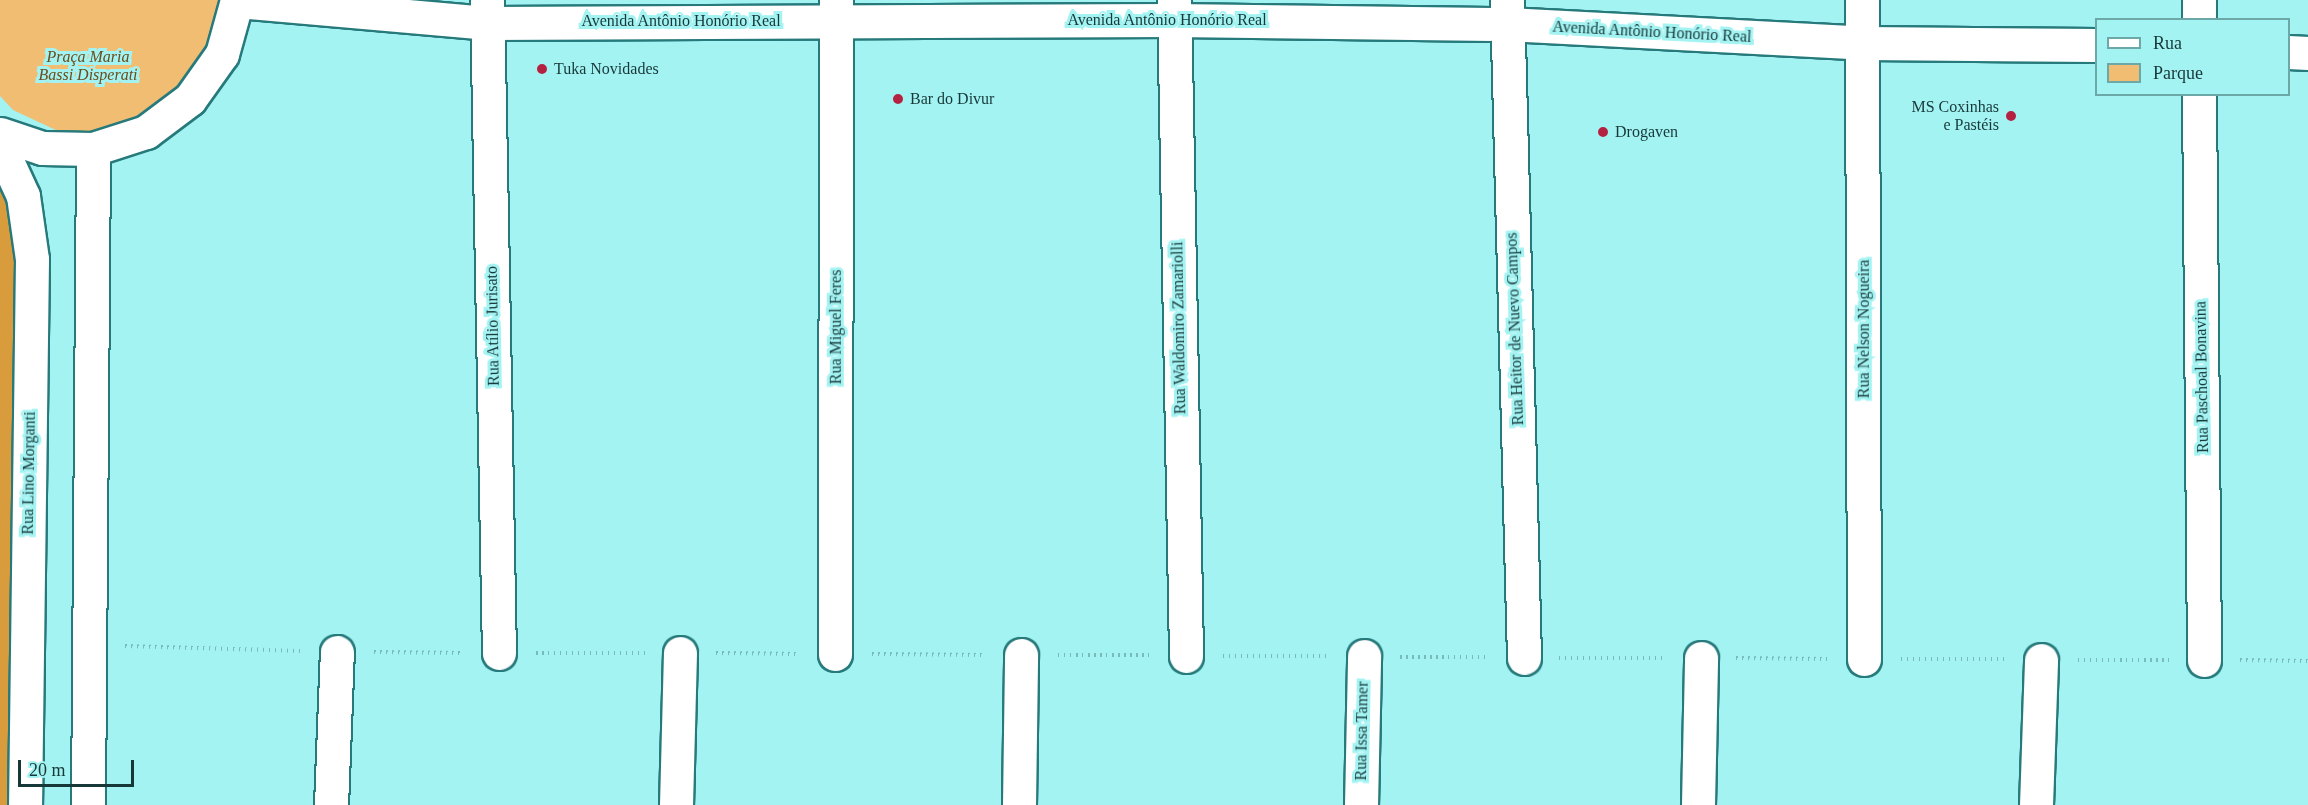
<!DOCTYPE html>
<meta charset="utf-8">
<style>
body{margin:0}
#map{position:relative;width:2308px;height:805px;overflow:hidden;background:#a4f3f3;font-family:Georgia,serif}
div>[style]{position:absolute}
.green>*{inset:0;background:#f0bd73}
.forest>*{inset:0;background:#d89c3c}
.path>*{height:4px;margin-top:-2px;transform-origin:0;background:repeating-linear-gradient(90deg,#79baba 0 1.5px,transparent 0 6px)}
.roads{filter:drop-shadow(2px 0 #277a7b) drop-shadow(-2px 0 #277a7b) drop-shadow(0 2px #277a7b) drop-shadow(0 -2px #277a7b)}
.minor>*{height:33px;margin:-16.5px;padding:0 16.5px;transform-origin:16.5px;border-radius:16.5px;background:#fff}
.dots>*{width:16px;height:16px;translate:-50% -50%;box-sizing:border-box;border:3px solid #a4f3f3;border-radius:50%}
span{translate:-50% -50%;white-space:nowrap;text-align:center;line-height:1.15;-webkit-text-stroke:6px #a4f3f3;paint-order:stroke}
.street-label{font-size:16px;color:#173838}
.park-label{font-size:16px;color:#6c4d1b;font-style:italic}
.poi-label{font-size:16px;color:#173838}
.left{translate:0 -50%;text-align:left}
.right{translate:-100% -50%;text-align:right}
.legend{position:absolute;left:2095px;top:18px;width:195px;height:78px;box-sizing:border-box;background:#a4f3f3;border:2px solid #6ca8a8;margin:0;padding:8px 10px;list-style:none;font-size:18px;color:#173838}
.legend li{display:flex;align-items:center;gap:12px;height:30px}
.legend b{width:30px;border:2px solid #6ca8a8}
.scale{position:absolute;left:18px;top:760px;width:116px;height:27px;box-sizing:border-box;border:3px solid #173838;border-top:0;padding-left:8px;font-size:18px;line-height:21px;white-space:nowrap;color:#173838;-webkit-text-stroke:4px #a4f3f3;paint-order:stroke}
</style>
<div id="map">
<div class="green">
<i style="clip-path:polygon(0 0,219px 0,218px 35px,158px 116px,111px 134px,60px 132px,13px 110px,0 96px)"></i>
</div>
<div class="forest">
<i style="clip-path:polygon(0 182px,19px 206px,14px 805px,0 805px)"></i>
</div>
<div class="path">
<i style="left:125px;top:646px;width:175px;rotate:1.6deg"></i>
<i style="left:374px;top:652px;width:88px;rotate:0.7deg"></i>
<i style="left:536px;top:653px;width:109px"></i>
<i style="left:716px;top:653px;width:82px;rotate:0.7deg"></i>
<i style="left:872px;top:654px;width:112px;rotate:0.5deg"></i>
<i style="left:1058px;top:655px;width:91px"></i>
<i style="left:1223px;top:656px;width:106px"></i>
<i style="left:1400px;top:657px;width:88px"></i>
<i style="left:1559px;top:658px;width:106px"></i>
<i style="left:1736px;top:658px;width:91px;rotate:0.6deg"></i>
<i style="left:1901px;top:659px;width:103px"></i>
<i style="left:2078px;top:660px;width:91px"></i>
<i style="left:2240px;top:660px;width:68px;rotate:0.8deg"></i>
</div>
<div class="roads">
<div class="minor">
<i style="left:1174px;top:0;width:656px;rotate:88.95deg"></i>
<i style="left:1507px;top:0;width:658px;rotate:88.52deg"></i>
<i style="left:1862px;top:0;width:659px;rotate:89.83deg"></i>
<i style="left:2199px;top:0;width:20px;rotate:90deg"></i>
<i style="left:237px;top:1px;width:251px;rotate:5deg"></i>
<i style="left:487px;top:23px;width:686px;rotate:-0.25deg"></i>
<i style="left:1173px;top:20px;width:334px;rotate:0.7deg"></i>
<i style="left:1507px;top:24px;width:358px;rotate:3deg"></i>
<i style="left:1864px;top:43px;width:232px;rotate:0.5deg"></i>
<i style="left:487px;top:1px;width:652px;rotate:88.95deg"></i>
<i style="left:2288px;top:52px;width:20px;rotate:3deg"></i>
<i style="left:2199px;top:94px;width:566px;rotate:89.49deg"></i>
<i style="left:0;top:134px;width:44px;rotate:18.4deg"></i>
<i style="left:42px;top:148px;width:51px;rotate:1.1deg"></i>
<i style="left:93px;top:149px;width:56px;rotate:-17.8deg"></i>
<i style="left:146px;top:132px;width:55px;rotate:-36.9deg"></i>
<i style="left:190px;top:99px;width:55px;rotate:-54.6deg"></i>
<i style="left:222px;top:54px;width:56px;rotate:-74.5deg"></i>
<i style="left:0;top:146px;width:55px;rotate:65.3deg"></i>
<i style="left:23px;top:196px;width:64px;rotate:81.9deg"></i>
<i style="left:32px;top:259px;width:546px;rotate:90.73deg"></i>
<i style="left:835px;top:654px;width:654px;rotate:-89.91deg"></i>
<i style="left:88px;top:805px;width:656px;rotate:-89.56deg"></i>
<i style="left:331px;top:805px;width:153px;rotate:-87.8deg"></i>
<i style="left:676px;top:805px;width:152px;rotate:-88.5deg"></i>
<i style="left:1019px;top:805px;width:150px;rotate:-89.2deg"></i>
<i style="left:1361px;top:805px;width:149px;rotate:-88.8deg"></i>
<i style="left:1698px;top:805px;width:147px;rotate:-88.8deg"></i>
<i style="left:2036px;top:805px;width:145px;rotate:-88deg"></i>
</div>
</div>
<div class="dots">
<i style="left:542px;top:69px;background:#b52241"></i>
<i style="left:898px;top:99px;background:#b52241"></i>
<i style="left:2011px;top:116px;background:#b52241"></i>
<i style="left:1603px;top:132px;background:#b52241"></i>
</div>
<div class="street-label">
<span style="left:1167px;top:20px">Avenida Antônio Honório Real</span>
<span style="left:681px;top:21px">Avenida Antônio Honório Real</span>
<span style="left:1652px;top:32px;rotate:3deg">Avenida Antônio Honório Real</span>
<span style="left:493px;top:326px;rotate:-91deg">Rua Atílio Jurisato</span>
<span style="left:836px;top:327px;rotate:-90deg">Rua Miguel Feres</span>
<span style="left:1179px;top:328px;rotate:-91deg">Rua Waldomiro Zamariolli</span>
<span style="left:1515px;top:329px;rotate:-92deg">Rua Heitor de Nuevo Campos</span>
<span style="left:1864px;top:329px;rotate:-90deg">Rua Nelson Nogueira</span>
<span style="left:2202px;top:377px;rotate:-91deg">Rua Paschoal Bonavina</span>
<span style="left:29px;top:473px;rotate:-89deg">Rua Lino Morganti</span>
<span style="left:1362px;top:731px;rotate:-89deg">Rua Issa Tamer</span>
</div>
<div class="park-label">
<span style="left:88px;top:66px">Praça Maria<br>Bassi Disperati</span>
</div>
<div class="poi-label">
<span class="left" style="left:554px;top:69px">Tuka Novidades</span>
<span class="left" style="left:910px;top:99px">Bar do Divur</span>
<span class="right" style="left:1999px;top:116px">MS Coxinhas<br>e Pastéis</span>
<span class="left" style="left:1615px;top:132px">Drogaven</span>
</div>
<ul class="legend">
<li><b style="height:8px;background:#fff"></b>Rua</li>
<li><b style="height:16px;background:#f0bd73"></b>Parque</li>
</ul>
<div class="scale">20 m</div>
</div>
